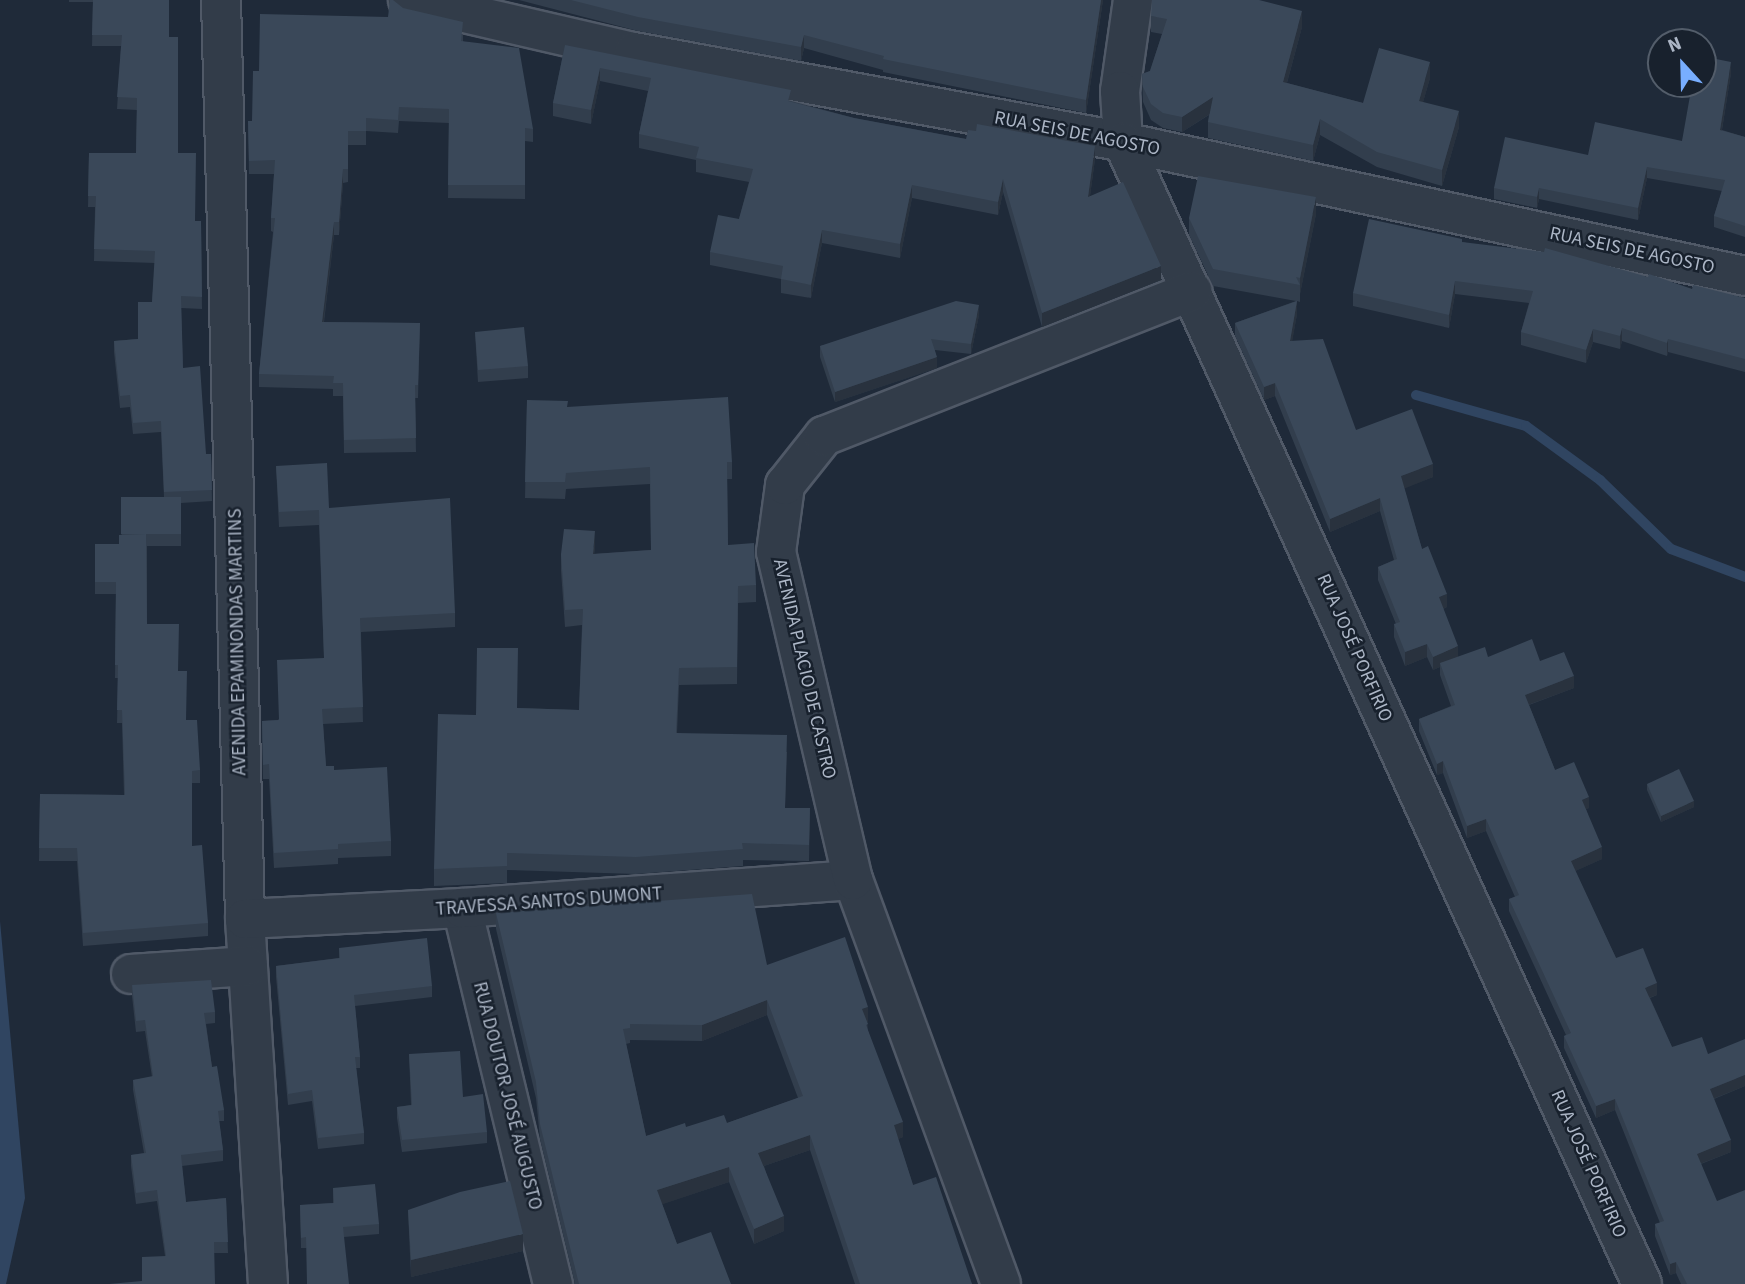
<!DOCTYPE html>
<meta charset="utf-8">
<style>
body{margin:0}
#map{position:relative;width:1745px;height:1284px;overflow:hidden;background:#1f2a39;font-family:"Source Sans 3",sans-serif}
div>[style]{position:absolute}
.water>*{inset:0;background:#304561}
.stream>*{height:10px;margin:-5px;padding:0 5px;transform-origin:5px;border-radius:5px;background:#304561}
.roads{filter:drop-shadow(2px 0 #505967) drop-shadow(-2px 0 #505967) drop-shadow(0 2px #505967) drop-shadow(0 -2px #505967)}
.minor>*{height:38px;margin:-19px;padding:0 19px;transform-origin:19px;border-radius:19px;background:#323c49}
.wall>*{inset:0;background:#323e4d}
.shaded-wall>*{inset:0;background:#29323e}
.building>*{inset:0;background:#3a4859}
span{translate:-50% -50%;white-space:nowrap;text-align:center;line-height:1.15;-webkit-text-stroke:5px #18212d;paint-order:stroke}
.street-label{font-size:19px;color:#acb6c6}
.north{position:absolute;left:1647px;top:28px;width:70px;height:70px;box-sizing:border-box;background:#18212d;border:2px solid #535d6a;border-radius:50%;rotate:338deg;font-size:19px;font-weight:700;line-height:28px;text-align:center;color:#acb6c6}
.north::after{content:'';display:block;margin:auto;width:24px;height:32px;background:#78aeff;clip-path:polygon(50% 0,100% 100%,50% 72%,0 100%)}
</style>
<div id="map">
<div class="water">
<i style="clip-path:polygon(0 921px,25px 1198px,6px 1284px,0 1284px)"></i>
</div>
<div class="stream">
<i style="left:1416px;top:395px;width:114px;rotate:15.7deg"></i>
<i style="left:1526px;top:426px;width:92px;rotate:36.1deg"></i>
<i style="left:1600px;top:480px;width:99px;rotate:44.2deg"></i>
<i style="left:1671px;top:549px;width:79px;rotate:20.7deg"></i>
</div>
<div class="roads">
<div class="minor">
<i style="left:221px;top:0;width:919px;rotate:88.5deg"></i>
<i style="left:245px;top:919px;width:366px;rotate:86.4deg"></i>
<i style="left:408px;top:0;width:232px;rotate:13deg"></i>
<i style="left:634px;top:52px;width:497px;rotate:10.4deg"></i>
<i style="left:1123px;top:142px;width:636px;rotate:12.16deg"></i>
<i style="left:1133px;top:0;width:92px;rotate:98.1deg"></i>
<i style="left:1120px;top:91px;width:51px;rotate:86.6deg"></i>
<i style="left:1123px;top:142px;width:1254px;rotate:65.56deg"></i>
<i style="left:462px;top:908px;width:387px;rotate:76.4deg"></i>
<i style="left:245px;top:919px;width:217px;rotate:-2.9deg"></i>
<i style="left:462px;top:908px;width:392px;rotate:-4.1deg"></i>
<i style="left:131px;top:974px;width:117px;rotate:-3.9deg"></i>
<i style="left:1001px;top:1284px;width:430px;rotate:-110.1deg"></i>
<i style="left:853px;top:880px;width:337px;rotate:-103.2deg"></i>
<i style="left:776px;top:552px;width:68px;rotate:-82.3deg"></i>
<i style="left:785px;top:485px;width:63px;rotate:-51.5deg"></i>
<i style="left:824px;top:436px;width:396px;rotate:-21.5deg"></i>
</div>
</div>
<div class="wall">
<i style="clip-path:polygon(69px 0,169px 0,169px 37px,178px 153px,195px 221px,201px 221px,202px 309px,181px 308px,183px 368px,206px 454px,211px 454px,212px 501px,181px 503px,181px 546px,147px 546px,147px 624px,178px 671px,186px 720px,200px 770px,200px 783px,192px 783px,192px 846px,208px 923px,208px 936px,83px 946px,77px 861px,39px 861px,40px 794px,124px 795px,122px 723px,117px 723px,118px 678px,115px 678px,116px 594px,95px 594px,95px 544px,119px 544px,121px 535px,164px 497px,161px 432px,133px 434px,130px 407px,120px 408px,114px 352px,114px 341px,138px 339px,152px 302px,155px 263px,94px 261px,95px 207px,88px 207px,89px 153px,136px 153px,137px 110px,117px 109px,121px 46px,92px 46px,93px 2px,69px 2px)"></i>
<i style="clip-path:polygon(519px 0,1103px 0,1086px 113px,883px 72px,883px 70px,804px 48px,801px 61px,638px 31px)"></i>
<i style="clip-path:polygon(403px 8px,463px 35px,463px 41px,533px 129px,533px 142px,525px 141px,525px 199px,448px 198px,449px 123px,399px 121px,398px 133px,366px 131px,366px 145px,348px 145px,348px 182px,343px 183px,339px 235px,334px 235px,324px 322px,420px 323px,418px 398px,415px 398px,416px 452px,344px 453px,343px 396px,333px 396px,333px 389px,259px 387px,259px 374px,273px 232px,271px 231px,271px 218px,274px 174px,249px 174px,248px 121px,252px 121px,259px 71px,388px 17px)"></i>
<i style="clip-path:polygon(1151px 16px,1302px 27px,1287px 83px,1363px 103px,1430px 78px,1423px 102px,1459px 127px,1442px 186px,1377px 167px,1320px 135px,1313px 161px,1208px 138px,1208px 122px,1209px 115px,1182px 132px,1163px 128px,1151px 120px,1143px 102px,1142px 74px,1150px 71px,1162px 34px,1151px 32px)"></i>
<i style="clip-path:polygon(565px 45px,791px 101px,854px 118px,966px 139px,1095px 159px,1090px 196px,1161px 280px,1042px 327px,1003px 192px,998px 215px,912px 198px,900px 258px,822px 243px,811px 298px,781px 293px,781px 279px,710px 265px,710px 252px,739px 219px,749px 182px,696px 172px,696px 160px,639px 148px,639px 134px,648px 91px,600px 81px,591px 124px,553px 116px,553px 103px)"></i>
<i style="clip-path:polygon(1731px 73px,1722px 130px,1745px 137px,1745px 237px,1714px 227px,1714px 216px,1722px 191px,1647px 178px,1638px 220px,1539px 199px,1537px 208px,1494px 199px,1494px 188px,1588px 155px,1682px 141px,1699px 91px)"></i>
<i style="clip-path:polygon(1316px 214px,1300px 294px,1300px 302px,1297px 301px,1297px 314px,1292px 341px,1356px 430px,1433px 477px,1404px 488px,1422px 549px,1447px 607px,1443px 609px,1458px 657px,1540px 661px,1574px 688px,1529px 705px,1555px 770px,1589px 808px,1586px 809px,1602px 859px,1575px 871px,1616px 958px,1657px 995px,1650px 998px,1672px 1047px,1708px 1054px,1745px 1086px,1714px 1099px,1731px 1152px,1701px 1164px,1745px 1284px,1681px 1284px,1676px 1273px,1670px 1275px,1655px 1236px,1655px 1224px,1660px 1223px,1615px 1110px,1596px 1118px,1564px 1048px,1564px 1036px,1566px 1035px,1509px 911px,1509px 899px,1515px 897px,1486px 831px,1467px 838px,1443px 773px,1437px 775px,1419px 731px,1419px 719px,1451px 706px,1440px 675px,1440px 667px,1433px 670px,1427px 657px,1405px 666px,1394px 637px,1394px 624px,1396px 624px,1378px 580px,1378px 567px,1394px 560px,1380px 511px,1330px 532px,1275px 396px,1264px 400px,1235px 336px,1235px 323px,1296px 301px,1213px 286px,1189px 235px,1189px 218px)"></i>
<i style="clip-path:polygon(1462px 242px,1692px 289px,1745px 298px,1745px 372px,1668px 352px,1667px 356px,1622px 341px,1620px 349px,1593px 342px,1586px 363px,1521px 345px,1521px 332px,1529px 303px,1455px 294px,1449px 328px,1353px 306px,1353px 293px)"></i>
<i style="clip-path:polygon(979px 315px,971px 354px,935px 350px,937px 368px,835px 402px,820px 357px,820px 346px)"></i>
<i style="clip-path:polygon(475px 332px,528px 366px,528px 378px,478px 382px)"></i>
<i style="clip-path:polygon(527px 400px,567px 407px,732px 462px,732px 479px,727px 479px,728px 545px,756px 585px,756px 602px,738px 603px,737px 684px,679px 685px,677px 733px,787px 752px,785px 808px,810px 808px,809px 861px,743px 860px,743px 866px,636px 874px,507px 870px,507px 883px,434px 886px,434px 869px,476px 715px,517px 708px,579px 710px,582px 625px,565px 627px,561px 571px,561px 554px,595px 547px,594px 554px,651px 550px,650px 484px,566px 489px,565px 499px,525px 498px)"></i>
<i style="clip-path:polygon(276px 466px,455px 613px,455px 627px,361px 632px,363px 722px,323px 724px,326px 766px,334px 770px,391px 841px,391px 856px,338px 858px,338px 864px,274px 868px,269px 779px,263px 779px,262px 721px,278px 720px,324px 658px,319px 525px,279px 527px)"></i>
<i style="clip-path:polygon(1647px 784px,1694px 807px,1661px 822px,1647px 790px)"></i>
<i style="clip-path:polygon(evenodd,496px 913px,767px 965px,868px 1022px,867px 1022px,868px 1031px,903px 1137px,898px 1139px,913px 1185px,972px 1284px,855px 1284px,810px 1150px,764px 1166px,784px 1231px,754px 1244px,729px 1182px,662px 1204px,677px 1244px,731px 1284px,575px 1284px,540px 1139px,536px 1098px,496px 929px,496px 913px,767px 1015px,798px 1098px,727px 1123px,686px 1127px,646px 1136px,626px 1044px,630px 1043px,630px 1040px,702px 1041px,767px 1015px)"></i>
<i style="clip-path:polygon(339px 948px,432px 986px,432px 997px,355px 1006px,360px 1057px,360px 1068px,356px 1068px,364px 1133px,364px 1144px,318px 1149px,312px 1101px,288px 1105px,276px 977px,276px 966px,339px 958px)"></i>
<i style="clip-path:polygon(132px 985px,215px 1012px,215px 1023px,206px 1024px,212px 1067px,224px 1110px,224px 1121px,219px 1121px,223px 1150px,223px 1161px,182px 1166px,186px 1202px,226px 1198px,228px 1253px,214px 1253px,142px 1281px,165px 1256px,157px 1201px,136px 1204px,131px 1166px,131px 1155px,144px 1153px,133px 1090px,133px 1080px,152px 1077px,145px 1031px,136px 1032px,132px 996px)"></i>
<i style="clip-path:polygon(409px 1054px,463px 1097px,487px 1132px,487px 1143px,402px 1152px,397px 1118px,397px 1107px,411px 1105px)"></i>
<i style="clip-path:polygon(333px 1188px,379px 1224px,379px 1234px,344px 1237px,306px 1248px,301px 1248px,300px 1205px,333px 1203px)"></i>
<i style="clip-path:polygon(408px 1210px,523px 1251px,411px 1277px)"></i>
</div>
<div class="shaded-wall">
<i style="clip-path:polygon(1101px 0,1103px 0,1086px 113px,1086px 100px)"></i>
<i style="clip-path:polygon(1302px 11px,1302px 27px,1283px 97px,1283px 82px)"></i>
<i style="clip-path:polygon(804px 35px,804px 48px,801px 61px,801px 47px)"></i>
<i style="clip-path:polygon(1430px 62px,1430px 78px,1419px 116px,1419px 101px)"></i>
<i style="clip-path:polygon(1731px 62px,1731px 73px,1720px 141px,1720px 130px)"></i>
<i style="clip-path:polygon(600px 68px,600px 81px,591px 124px,591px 110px)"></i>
<i style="clip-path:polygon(1213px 97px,1213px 112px,1182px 132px,1182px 117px)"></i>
<i style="clip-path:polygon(1459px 111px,1459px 127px,1442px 186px,1442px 170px)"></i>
<i style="clip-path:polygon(1320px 119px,1320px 135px,1313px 161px,1313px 145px)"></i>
<i style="clip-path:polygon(1095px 146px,1095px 159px,1088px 211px,1088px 197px)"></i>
<i style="clip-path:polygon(1647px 167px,1647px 178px,1638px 220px,1638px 208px)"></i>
<i style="clip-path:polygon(343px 169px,343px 183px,339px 235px,339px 222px)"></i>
<i style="clip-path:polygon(1003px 179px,1003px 192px,998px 215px,998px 202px)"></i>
<i style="clip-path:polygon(912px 185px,912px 198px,900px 258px,900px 244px)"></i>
<i style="clip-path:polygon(1539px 188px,1539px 199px,1537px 208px,1537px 197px)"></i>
<i style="clip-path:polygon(1316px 197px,1316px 214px,1300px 294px,1300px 278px)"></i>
<i style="clip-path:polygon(334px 222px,334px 235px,322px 335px,322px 322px)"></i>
<i style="clip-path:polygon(822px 230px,822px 243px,811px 298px,811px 285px)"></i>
<i style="clip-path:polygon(1161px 266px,1161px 280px,1042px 327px,1042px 313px)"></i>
<i style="clip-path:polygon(1455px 281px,1455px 294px,1449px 328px,1449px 315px)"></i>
<i style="clip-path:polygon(1297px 301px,1297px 314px,1290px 354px,1290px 341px)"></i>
<i style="clip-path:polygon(979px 305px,979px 315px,971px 354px,971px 344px)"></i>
<i style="clip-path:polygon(1622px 328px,1622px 341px,1620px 349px,1620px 336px)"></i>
<i style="clip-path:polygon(1593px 329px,1593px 342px,1586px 363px,1586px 350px)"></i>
<i style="clip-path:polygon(1668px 339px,1668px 352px,1667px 356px,1667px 343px)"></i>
<i style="clip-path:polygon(937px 357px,937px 368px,835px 402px,835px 392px)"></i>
<i style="clip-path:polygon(1275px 383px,1275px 396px,1264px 400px,1264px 387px)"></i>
<i style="clip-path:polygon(1433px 464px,1433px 477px,1401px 490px,1401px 476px)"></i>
<i style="clip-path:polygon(1380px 498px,1380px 511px,1330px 532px,1330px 519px)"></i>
<i style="clip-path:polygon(595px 531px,595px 547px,593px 571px,593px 554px)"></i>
<i style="clip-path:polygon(1447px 594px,1447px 607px,1439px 610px,1439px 597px)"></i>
<i style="clip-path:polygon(1427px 644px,1427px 657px,1405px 666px,1405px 652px)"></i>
<i style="clip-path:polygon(1458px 646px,1458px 660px,1440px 663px,1440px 667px,1433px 670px,1433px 657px)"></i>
<i style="clip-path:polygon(1574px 676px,1574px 688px,1525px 706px,1525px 695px)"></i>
<i style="clip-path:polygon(1443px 761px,1443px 773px,1437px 775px,1437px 764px)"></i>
<i style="clip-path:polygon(1589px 797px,1589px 808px,1582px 811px,1582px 800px)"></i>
<i style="clip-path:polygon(1694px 801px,1694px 807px,1661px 822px,1661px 816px)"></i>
<i style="clip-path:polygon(1486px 819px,1486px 831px,1467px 838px,1467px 826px)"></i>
<i style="clip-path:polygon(1602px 847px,1602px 859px,1571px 873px,1571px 861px)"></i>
<i style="clip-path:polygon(1657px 983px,1657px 995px,1645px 999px,1645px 988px)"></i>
<i style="clip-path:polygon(767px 1000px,767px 1015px,702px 1041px,702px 1025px)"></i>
<i style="clip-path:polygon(868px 1007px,868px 1022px,862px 1024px,862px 1009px)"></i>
<i style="clip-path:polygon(1745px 1075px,1745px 1086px,1710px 1100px,1710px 1089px)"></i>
<i style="clip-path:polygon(1615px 1099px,1615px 1110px,1596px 1118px,1596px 1106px)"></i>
<i style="clip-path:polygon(903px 1122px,903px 1137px,894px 1141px,894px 1125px)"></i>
<i style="clip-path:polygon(810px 1135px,810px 1150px,758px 1168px,758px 1153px)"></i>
<i style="clip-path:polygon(1731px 1140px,1731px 1152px,1697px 1165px,1697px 1154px)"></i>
<i style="clip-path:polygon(729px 1167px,729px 1182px,657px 1206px,657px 1190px)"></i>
<i style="clip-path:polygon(784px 1216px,784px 1231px,754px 1244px,754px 1229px)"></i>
<i style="clip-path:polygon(523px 1234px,523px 1251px,411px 1277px,411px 1260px)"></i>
<i style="clip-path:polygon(1676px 1262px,1676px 1273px,1670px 1275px,1670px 1264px)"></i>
</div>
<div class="building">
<i style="clip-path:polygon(93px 0,169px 0,169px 37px,178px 37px,178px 153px,196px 153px,195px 221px,201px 221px,202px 297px,181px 296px,183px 368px,200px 366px,206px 454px,211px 454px,212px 490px,164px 492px,161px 421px,133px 423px,130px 395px,120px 396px,114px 341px,138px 339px,138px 302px,152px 302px,155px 251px,94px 249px,96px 196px,88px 196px,89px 153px,136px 153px,137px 98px,117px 97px,122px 35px,92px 35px)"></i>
<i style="clip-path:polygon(390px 0,393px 0,403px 8px,463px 22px,461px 41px,519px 48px,533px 129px,525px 128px,525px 185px,448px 185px,449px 109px,399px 107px,398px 120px,366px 118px,366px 131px,348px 131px,348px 169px,343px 169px,339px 222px,334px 222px,322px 322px,420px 323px,418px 385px,415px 385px,416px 438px,344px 440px,343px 383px,333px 383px,334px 376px,259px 374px,275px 218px,271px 218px,275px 160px,249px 161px,248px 121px,252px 121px,253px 71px,259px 71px,260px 14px,388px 17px)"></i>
<i style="clip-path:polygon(571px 0,1101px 0,1086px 100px,883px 59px,884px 56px,804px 35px,801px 47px,638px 17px)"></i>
<i style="clip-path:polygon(1152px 0,1259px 0,1302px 11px,1283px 82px,1363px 103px,1379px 48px,1430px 62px,1419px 101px,1459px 111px,1442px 170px,1377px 152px,1320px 119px,1313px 145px,1208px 122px,1213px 97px,1182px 117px,1163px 113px,1151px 104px,1143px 87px,1142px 74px,1150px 71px,1167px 19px,1151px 16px)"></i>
<i style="clip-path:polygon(565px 45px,791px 90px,788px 101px,854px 118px,966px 139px,968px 130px,976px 131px,977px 124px,1095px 146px,1088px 197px,1123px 182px,1161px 266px,1042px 313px,1003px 179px,998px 202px,912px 185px,900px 244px,822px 230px,811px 285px,781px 279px,783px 266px,710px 252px,718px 215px,739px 219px,753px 169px,696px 158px,699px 147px,639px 134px,651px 78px,600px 68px,591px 110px,553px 103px)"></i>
<i style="clip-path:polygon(1706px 57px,1731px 62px,1720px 130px,1745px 137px,1745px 226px,1714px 216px,1725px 180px,1647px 167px,1638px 208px,1539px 188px,1537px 197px,1494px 188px,1505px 137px,1588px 155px,1595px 122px,1682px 141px,1691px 90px,1699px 91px,1701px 84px,1703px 84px,1703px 71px)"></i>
<i style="clip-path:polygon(1198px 176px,1316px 197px,1300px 278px,1296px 277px,1300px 285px,1213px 269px,1189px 218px)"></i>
<i style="clip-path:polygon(1369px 219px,1462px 239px,1462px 242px,1544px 252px,1545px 248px,1648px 277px,1649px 274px,1692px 289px,1693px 285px,1745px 298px,1745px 359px,1668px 339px,1667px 343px,1622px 328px,1620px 336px,1593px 329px,1586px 350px,1521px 332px,1533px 291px,1455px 281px,1449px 315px,1353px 293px)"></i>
<i style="clip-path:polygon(956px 301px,979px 305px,971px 344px,931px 339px,937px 357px,835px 392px,820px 346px)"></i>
<i style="clip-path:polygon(1297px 301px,1290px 341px,1323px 339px,1356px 430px,1412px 409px,1433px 464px,1401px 476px,1422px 549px,1428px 546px,1447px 594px,1439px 597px,1458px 646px,1433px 657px,1427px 644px,1405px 652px,1394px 624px,1400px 622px,1378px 567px,1397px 559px,1380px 498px,1330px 519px,1275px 383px,1264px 387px,1235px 323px)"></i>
<i style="clip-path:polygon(524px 327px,528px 366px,478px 370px,475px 332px)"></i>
<i style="clip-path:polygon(728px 397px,732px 462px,727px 462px,728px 545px,754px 543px,756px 585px,738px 586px,737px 667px,679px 668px,676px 733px,787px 735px,785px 808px,810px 808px,809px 845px,742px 843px,743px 849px,636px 857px,507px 853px,507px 866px,434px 869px,438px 714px,476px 715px,477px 648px,518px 648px,517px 708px,579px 710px,583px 609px,565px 610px,561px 554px,564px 529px,595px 531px,593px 554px,651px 550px,650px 467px,566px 473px,565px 482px,525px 482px,527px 400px,568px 401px,567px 407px)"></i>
<i style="clip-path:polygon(327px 463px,329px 508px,450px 498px,455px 613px,360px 618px,363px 707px,322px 709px,326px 766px,334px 766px,334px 770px,387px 767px,391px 841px,338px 844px,338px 849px,274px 853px,269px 764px,263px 765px,262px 721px,279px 720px,277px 660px,324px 658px,319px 510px,279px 512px,276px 466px)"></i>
<i style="clip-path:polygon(121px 497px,181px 497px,181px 534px,121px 534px)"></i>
<i style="clip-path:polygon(146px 534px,147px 624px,179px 624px,178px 671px,187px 671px,186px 720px,197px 720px,200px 770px,192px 771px,192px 846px,202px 845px,208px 923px,83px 933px,77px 848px,39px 848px,40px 794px,125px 795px,122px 710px,117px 710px,118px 665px,115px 665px,116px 582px,95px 582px,95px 544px,119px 544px,119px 535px)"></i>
<i style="clip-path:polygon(1532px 639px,1540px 661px,1564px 652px,1574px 676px,1525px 695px,1555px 770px,1574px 762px,1589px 797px,1582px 800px,1602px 847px,1571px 861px,1616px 958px,1643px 948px,1657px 983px,1645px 988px,1672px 1047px,1702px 1037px,1708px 1054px,1745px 1039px,1745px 1075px,1710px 1089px,1731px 1140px,1697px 1154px,1717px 1201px,1745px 1190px,1745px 1284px,1687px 1284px,1676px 1262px,1670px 1264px,1655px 1224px,1664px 1221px,1615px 1099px,1596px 1106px,1564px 1036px,1571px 1033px,1509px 899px,1519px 895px,1486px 819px,1467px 826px,1443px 761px,1437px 764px,1419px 719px,1455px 705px,1440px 663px,1485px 647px,1488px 657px)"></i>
<i style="clip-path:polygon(1679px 769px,1694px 801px,1661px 816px,1647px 784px)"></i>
<i style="clip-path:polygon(evenodd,752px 894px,767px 965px,845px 937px,868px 1007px,862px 1009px,868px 1024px,866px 1025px,903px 1122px,894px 1125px,913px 1185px,936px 1177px,972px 1284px,860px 1284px,810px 1135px,758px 1153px,784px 1216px,754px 1229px,729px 1167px,657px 1190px,677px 1244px,711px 1232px,731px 1284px,579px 1284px,540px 1124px,536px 1082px,496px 913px,752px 894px,767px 1000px,803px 1096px,727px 1123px,724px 1115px,686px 1127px,685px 1123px,646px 1136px,623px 1029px,630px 1028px,630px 1024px,702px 1025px,767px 1000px)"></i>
<i style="clip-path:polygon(427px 938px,432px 986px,354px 995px,360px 1057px,355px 1057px,364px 1133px,318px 1138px,312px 1090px,288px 1094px,276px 966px,340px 958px,339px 948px)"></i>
<i style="clip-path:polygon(211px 980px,215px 1012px,204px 1013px,212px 1067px,217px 1066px,224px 1110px,218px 1111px,223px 1150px,181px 1155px,186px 1202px,226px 1198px,228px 1242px,214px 1242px,215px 1284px,109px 1284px,142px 1281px,142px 1257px,166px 1256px,157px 1190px,136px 1193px,131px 1155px,146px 1153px,133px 1080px,153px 1076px,145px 1020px,136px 1021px,132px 985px)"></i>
<i style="clip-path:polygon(460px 1051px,463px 1097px,483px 1094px,487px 1132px,402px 1140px,397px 1107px,412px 1105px,409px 1054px)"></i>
<i style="clip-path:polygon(510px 1181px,523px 1234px,411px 1260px,408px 1210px,460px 1192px)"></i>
<i style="clip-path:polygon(375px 1184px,379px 1224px,343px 1227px,349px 1284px,307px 1284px,306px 1237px,301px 1238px,300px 1205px,334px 1203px,333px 1188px)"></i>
</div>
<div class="street-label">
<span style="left:1077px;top:134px;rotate:11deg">RUA SEIS DE AGOSTO</span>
<span style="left:1632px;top:251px;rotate:12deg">RUA SEIS DE AGOSTO</span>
<span style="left:238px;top:642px;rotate:-91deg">AVENIDA EPAMINONDAS MARTINS</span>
<span style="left:1354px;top:648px;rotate:66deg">RUA JOSÉ PORFIRIO</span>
<span style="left:804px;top:669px;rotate:77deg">AVENIDA PLACIO DE CASTRO</span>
<span style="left:549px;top:902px;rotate:-4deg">TRAVESSA SANTOS DUMONT</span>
<span style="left:507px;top:1096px;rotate:76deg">RUA DOUTOR JOSÉ AUGUSTO</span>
<span style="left:1588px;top:1164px;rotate:66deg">RUA JOSÉ PORFIRIO</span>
</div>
<div class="north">N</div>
</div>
